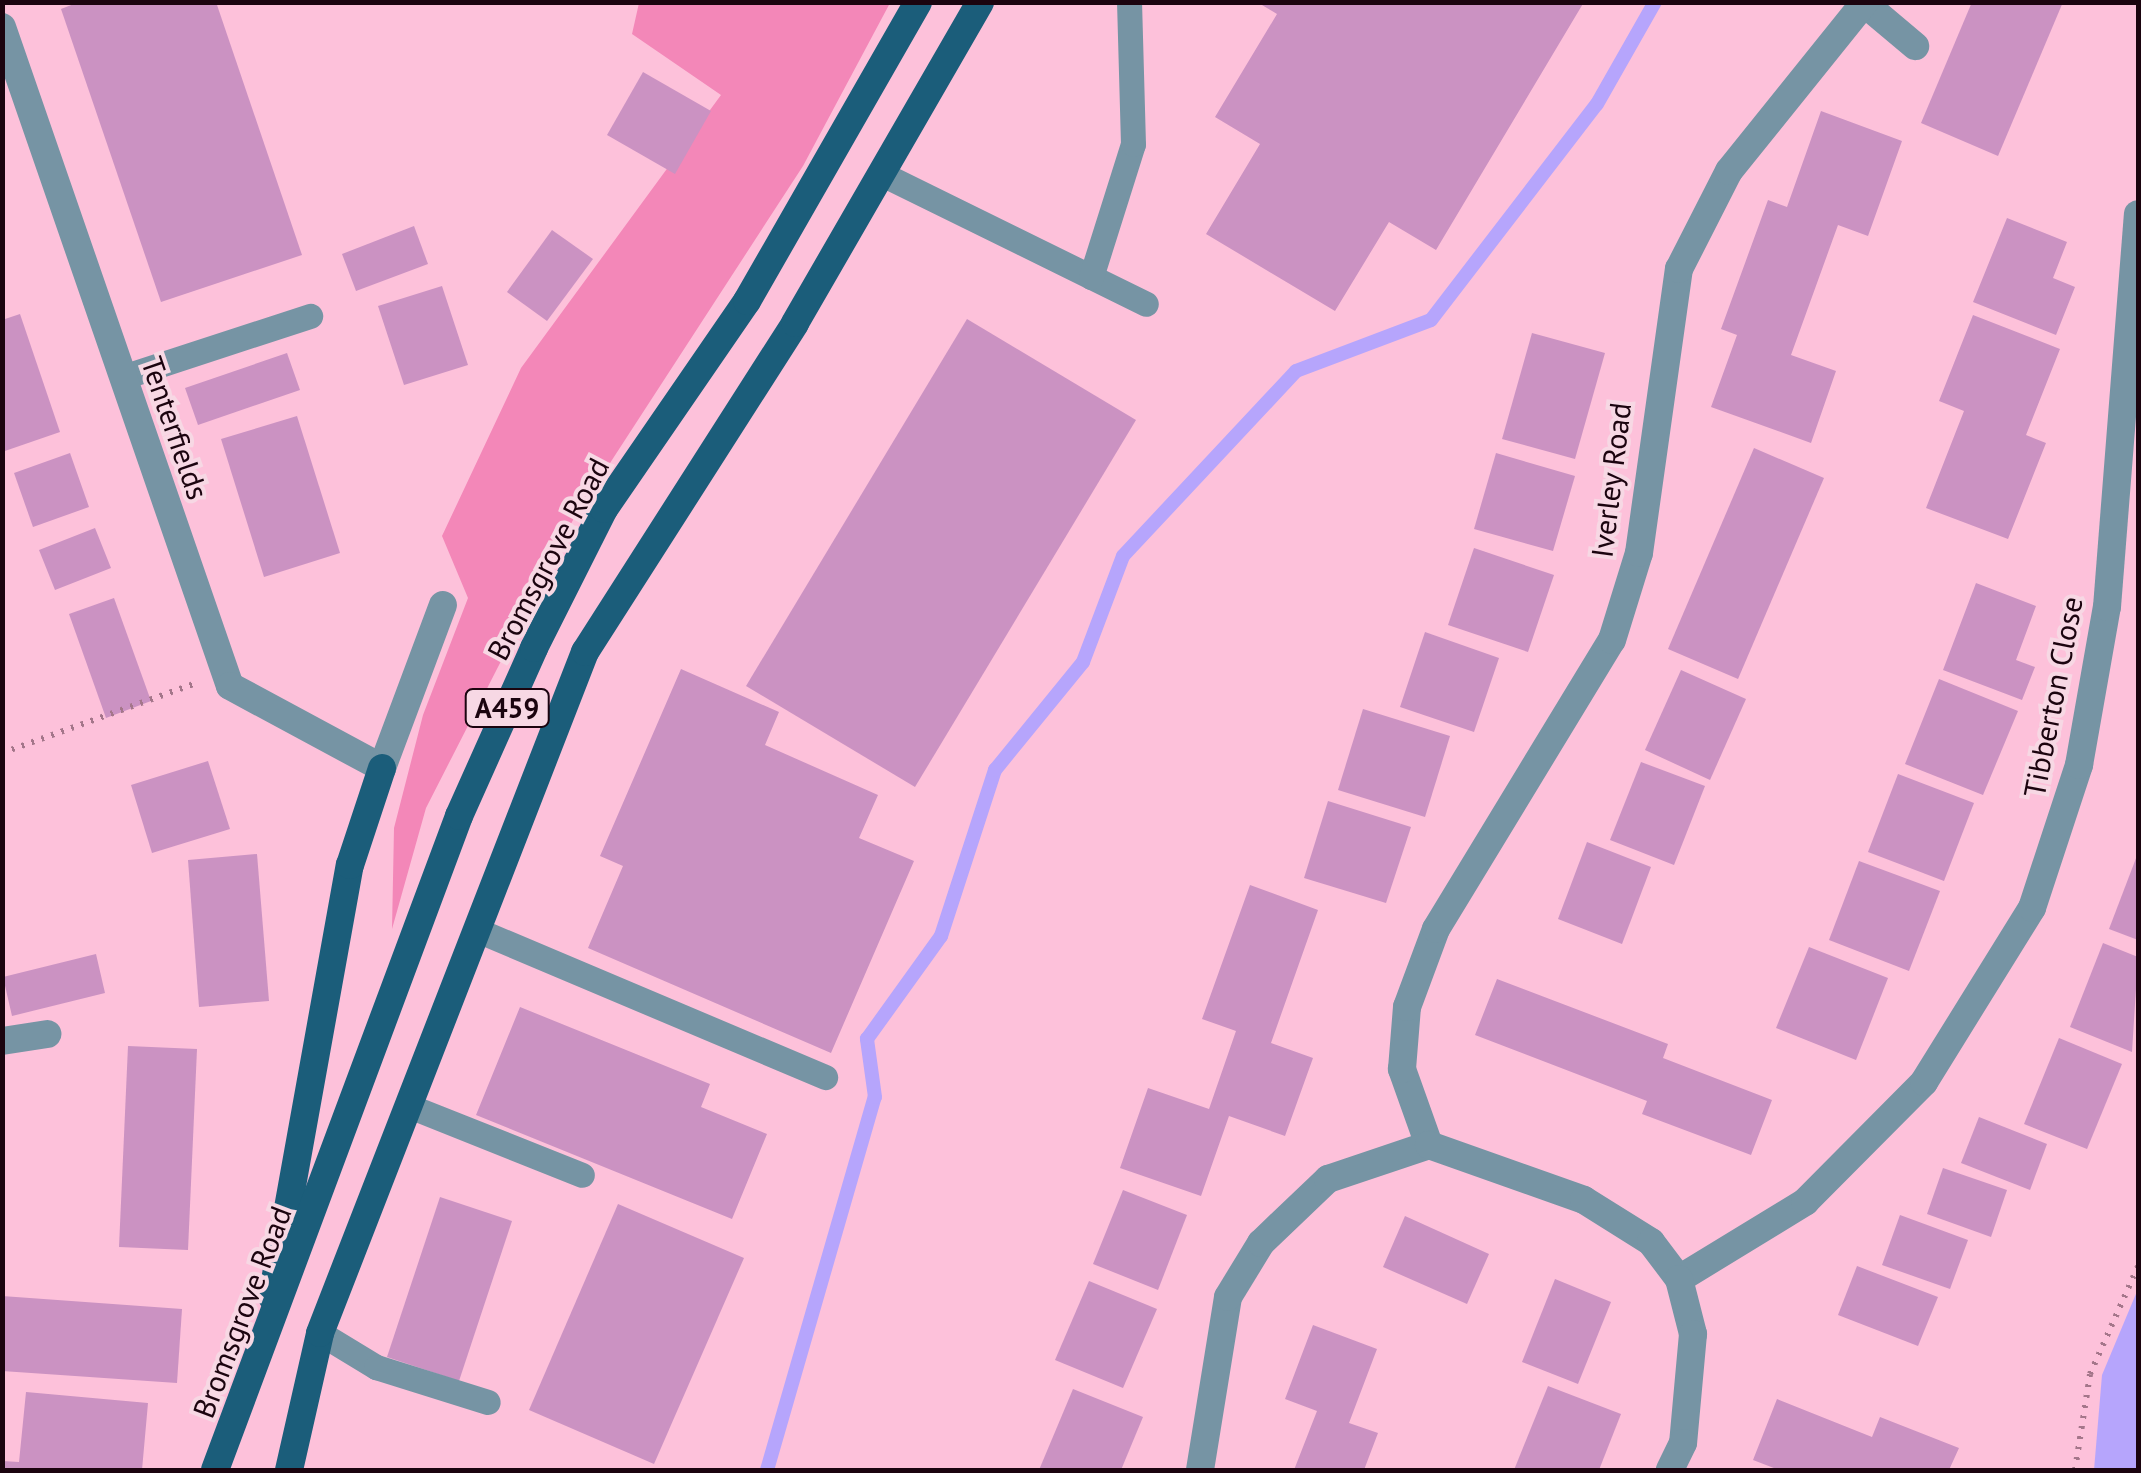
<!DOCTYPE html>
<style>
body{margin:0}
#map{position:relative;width:2141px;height:1473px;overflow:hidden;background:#fdc1da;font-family:"PT Sans",sans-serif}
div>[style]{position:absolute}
.green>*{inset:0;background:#f387b8}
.water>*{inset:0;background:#b6a5fc}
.stream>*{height:14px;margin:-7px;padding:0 7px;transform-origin:7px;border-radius:7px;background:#b6a5fc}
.building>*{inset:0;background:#cb92c2}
.path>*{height:6px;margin-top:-3px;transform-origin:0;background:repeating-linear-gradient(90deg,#a4768a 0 2.5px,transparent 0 10.5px)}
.service>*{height:25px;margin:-12.5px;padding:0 12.5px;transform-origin:12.5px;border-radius:12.5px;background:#7694a4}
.minor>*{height:28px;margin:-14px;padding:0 14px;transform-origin:14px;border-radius:14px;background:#7694a4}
.primary>*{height:28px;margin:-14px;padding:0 14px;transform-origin:14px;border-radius:14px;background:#1b5d7a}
span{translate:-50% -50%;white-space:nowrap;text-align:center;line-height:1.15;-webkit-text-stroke:8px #f7d8e4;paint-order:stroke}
.shield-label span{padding:2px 8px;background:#f7d8e4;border:2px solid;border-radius:8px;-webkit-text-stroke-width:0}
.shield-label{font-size:28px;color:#1b040f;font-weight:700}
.street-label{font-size:30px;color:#1b040f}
.frame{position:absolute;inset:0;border:5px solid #1b040f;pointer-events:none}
</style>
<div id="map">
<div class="green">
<i style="clip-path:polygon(639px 3px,890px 3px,803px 166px,573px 520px,426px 808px,392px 929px,394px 828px,423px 715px,468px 598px,442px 536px,521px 368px,721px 95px,632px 34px)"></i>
</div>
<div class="water">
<i style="clip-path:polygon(2138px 1289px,2138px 1470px,2094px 1470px,2102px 1375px)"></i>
</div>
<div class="stream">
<i style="left:767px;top:1470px;width:388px;rotate:-73.9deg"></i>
<i style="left:875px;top:1097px;width:59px;rotate:-97.9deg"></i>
<i style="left:867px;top:1039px;width:127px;rotate:-54.3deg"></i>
<i style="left:941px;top:936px;width:175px;rotate:-72deg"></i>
<i style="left:995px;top:770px;width:139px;rotate:-50.8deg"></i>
<i style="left:1083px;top:662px;width:113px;rotate:-69.3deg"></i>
<i style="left:1123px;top:556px;width:253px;rotate:-46.9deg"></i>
<i style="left:1296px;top:371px;width:144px;rotate:-20.7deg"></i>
<i style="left:1431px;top:320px;width:272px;rotate:-52.5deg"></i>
<i style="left:1597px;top:104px;width:117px;rotate:-60.4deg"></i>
</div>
<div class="building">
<i style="clip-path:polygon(79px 2px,216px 2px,302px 255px,161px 302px,61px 9px)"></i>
<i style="clip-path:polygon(1257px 2px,1584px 2px,1436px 250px,1389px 222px,1335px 311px,1206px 234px,1260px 144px,1215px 117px,1277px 14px)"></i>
<i style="clip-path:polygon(1972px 2px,2063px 2px,1998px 156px,1921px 123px)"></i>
<i style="clip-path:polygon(643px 72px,711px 111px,675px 174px,607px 135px)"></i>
<i style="clip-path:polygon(1821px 111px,1902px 141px,1868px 236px,1838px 225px,1791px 355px,1836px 371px,1811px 443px,1711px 407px,1737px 335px,1721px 329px,1768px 200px,1787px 207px)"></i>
<i style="clip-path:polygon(2007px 218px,2067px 242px,2053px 278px,2075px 287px,2056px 335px,1973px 302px)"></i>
<i style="clip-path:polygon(414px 226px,428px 264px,356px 291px,342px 254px)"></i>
<i style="clip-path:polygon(552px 230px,593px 259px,547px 321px,507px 292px)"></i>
<i style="clip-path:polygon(442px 286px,468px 365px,404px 385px,378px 306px)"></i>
<i style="clip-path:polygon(20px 314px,60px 432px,2px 452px,2px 320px)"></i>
<i style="clip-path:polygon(1973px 315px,2060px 349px,2026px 435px,2046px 443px,2008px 539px,1926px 508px,1964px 411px,1939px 401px)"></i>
<i style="clip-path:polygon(967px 319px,1136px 420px,915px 787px,746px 686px)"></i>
<i style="clip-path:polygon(1532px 333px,1605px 353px,1575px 459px,1502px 439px)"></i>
<i style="clip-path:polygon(287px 353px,300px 390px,198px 425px,185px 388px)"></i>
<i style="clip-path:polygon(297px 416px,340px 553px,264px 577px,221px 439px)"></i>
<i style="clip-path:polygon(1754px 448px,1824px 478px,1738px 679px,1668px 649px)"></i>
<i style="clip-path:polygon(70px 453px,89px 507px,33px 527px,14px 473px)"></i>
<i style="clip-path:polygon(1496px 453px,1575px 476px,1553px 551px,1474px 529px)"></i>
<i style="clip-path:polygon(95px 528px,111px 568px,55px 590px,39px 550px)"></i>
<i style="clip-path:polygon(1474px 548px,1554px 575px,1528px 652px,1448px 625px)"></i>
<i style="clip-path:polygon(1976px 583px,2036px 606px,2016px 660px,2035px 667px,2022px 700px,1943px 670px)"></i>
<i style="clip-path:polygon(114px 598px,151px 701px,106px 718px,69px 614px)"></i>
<i style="clip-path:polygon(1425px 632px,1499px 658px,1474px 732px,1400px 707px)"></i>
<i style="clip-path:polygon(681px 669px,779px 712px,765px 745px,878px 795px,859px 838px,914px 861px,831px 1053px,588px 948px,623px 866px,600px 856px)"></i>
<i style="clip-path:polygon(1681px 670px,1746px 699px,1710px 780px,1645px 750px)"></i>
<i style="clip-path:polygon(1939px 679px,2018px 711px,1983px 795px,1905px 764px)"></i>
<i style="clip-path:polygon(1363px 709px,1450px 736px,1425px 817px,1338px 790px)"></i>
<i style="clip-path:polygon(208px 761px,230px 829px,152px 853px,131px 785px)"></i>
<i style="clip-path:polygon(1641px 762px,1705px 786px,1674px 865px,1610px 840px)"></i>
<i style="clip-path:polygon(1898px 774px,1974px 803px,1944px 881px,1868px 852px)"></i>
<i style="clip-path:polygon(1328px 801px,1411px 827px,1386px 903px,1304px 878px)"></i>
<i style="clip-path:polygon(1587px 842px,1651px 867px,1622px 944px,1558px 919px)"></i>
<i style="clip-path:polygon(2138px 853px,2138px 940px,2109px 929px)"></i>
<i style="clip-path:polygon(257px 854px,269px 1001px,199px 1007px,188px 860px)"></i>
<i style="clip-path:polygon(1859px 861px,1940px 891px,1909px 971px,1829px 940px)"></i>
<i style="clip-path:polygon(1250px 885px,1318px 910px,1271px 1043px,1313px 1058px,1285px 1136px,1229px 1116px,1201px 1196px,1120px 1168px,1148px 1088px,1209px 1109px,1236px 1031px,1202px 1019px)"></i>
<i style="clip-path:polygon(2103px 943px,2138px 957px,2132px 1052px,2070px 1027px)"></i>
<i style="clip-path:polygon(1809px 947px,1888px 978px,1856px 1060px,1776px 1028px)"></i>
<i style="clip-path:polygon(96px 954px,105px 993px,12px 1016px,3px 977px)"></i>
<i style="clip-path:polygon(1497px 979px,1668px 1044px,1663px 1058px,1772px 1100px,1751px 1155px,1642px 1114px,1647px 1101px,1475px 1035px)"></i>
<i style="clip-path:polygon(520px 1007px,710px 1084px,701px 1107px,767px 1134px,732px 1219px,476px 1115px)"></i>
<i style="clip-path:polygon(2059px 1038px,2122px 1064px,2087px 1149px,2024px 1124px)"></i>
<i style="clip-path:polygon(128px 1046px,197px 1049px,188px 1250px,119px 1247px)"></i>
<i style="clip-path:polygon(1979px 1117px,2047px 1144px,2030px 1190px,1961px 1163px)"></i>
<i style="clip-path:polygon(1943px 1168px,2007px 1190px,1991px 1237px,1927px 1214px)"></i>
<i style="clip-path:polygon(1123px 1190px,1187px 1215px,1158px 1290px,1093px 1264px)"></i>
<i style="clip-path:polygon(440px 1197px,512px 1221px,459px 1381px,387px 1357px)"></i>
<i style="clip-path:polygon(618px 1204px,744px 1258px,654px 1464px,529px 1410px)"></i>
<i style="clip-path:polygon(1900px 1215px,1968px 1240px,1950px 1289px,1882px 1265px)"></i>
<i style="clip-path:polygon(1405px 1216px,1489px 1254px,1467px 1304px,1383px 1267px)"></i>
<i style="clip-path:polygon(1857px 1266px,1938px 1297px,1918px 1346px,1838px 1315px)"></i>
<i style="clip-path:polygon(1555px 1279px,1611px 1302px,1578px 1384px,1522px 1362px)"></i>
<i style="clip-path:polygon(1089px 1281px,1157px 1309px,1123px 1388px,1055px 1360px)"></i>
<i style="clip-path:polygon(2px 1296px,182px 1309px,177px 1383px,2px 1371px)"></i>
<i style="clip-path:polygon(1313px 1325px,1377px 1349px,1349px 1423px,1378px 1433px,1364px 1470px,1294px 1470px,1317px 1411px,1285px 1399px)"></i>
<i style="clip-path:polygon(1548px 1386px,1621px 1414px,1599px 1470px,1514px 1470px)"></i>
<i style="clip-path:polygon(1073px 1389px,1143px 1417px,1121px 1470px,1039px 1470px)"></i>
<i style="clip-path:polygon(26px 1392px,148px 1403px,142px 1470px,2px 1470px,2px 1461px,19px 1462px)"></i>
<i style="clip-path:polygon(1777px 1399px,1872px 1437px,1880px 1417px,1959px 1448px,1949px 1470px,1779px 1470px,1753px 1460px)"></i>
</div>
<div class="path">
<i style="left:2px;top:753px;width:204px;rotate:-19.8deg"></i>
<i style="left:2075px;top:1470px;width:97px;rotate:-81.1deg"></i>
<i style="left:2090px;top:1374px;width:118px;rotate:-66deg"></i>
</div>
<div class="service">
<i style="left:882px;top:174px;width:294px;rotate:26.2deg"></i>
<i style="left:1091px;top:277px;width:139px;rotate:-72.5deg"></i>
<i style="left:1133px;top:144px;width:142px;rotate:-91.6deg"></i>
<i style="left:123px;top:377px;width:197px;rotate:-18.1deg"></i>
<i style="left:477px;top:930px;width:378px;rotate:22.9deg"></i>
<i style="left:409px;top:1106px;width:186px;rotate:21.7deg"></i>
<i style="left:320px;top:1333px;width:66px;rotate:31.3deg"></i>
<i style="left:376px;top:1367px;width:117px;rotate:17.4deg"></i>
</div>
<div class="minor">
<i style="left:1864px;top:3px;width:67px;rotate:40.1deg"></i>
<i style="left:2px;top:27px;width:697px;rotate:70.92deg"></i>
<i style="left:230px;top:686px;width:173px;rotate:28.3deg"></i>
<i style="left:382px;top:768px;width:174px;rotate:-69.5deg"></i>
<i style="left:2px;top:1041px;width:46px;rotate:-8.8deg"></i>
<i style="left:1429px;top:1145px;width:81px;rotate:-109.6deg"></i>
<i style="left:1402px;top:1069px;width:62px;rotate:-85.4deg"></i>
<i style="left:1407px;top:1007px;width:83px;rotate:-69.6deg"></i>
<i style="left:1436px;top:929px;width:338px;rotate:-58.7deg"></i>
<i style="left:1612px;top:640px;width:91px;rotate:-72.8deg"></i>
<i style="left:1639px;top:553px;width:287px;rotate:-82deg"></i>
<i style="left:1679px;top:269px;width:110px;rotate:-63deg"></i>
<i style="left:1729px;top:171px;width:217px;rotate:-51.2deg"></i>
<i style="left:1679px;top:1279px;width:148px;rotate:-31.4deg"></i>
<i style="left:1805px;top:1202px;width:169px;rotate:-45.2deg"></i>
<i style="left:1924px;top:1082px;width:205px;rotate:-58.2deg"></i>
<i style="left:2032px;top:908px;width:151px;rotate:-71.8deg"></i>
<i style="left:2079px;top:765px;width:160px;rotate:-80deg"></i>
<i style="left:2107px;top:607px;width:394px;rotate:-85.5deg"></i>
<i style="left:1200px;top:1470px;width:175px;rotate:-80.8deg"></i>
<i style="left:1228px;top:1297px;width:63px;rotate:-58.6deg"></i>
<i style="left:1261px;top:1243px;width:93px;rotate:-43.7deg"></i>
<i style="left:1328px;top:1179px;width:107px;rotate:-18.6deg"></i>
<i style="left:1429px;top:1145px;width:164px;rotate:19.5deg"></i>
<i style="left:1584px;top:1200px;width:79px;rotate:32.1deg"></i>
<i style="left:1651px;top:1242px;width:46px;rotate:52.9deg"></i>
<i style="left:1679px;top:1279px;width:57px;rotate:75.7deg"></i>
<i style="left:1693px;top:1334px;width:109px;rotate:95.2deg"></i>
<i style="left:1683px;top:1443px;width:30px;rotate:116deg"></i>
</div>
<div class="primary">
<i style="left:272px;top:1297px;width:439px;rotate:-79.8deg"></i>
<i style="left:350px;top:865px;width:102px;rotate:-71.7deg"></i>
<i style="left:215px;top:1470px;width:698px;rotate:-69.54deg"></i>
<i style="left:459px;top:816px;width:184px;rotate:-65.9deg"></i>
<i style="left:534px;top:648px;width:156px;rotate:-63.3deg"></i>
<i style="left:604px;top:509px;width:252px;rotate:-55.5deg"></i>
<i style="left:747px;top:301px;width:344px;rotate:-60.2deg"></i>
<i style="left:289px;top:1470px;width:140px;rotate:-77.2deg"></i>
<i style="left:320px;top:1333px;width:731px;rotate:-68.74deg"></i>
<i style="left:585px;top:652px;width:390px;rotate:-57.4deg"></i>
<i style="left:795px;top:323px;width:370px;rotate:-60deg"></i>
</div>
<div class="shield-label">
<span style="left:507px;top:708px">A459</span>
</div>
<div class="street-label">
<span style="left:175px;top:428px;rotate:71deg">Tenterfields</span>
<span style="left:1611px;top:480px;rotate:-83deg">Iverley Road</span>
<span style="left:548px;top:559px;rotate:-62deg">Bromsgrove Road</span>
<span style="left:2053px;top:697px;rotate:-79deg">Tibberton Close</span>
<span style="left:242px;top:1312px;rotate:-69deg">Bromsgrove Road</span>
</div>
<div class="frame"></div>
</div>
